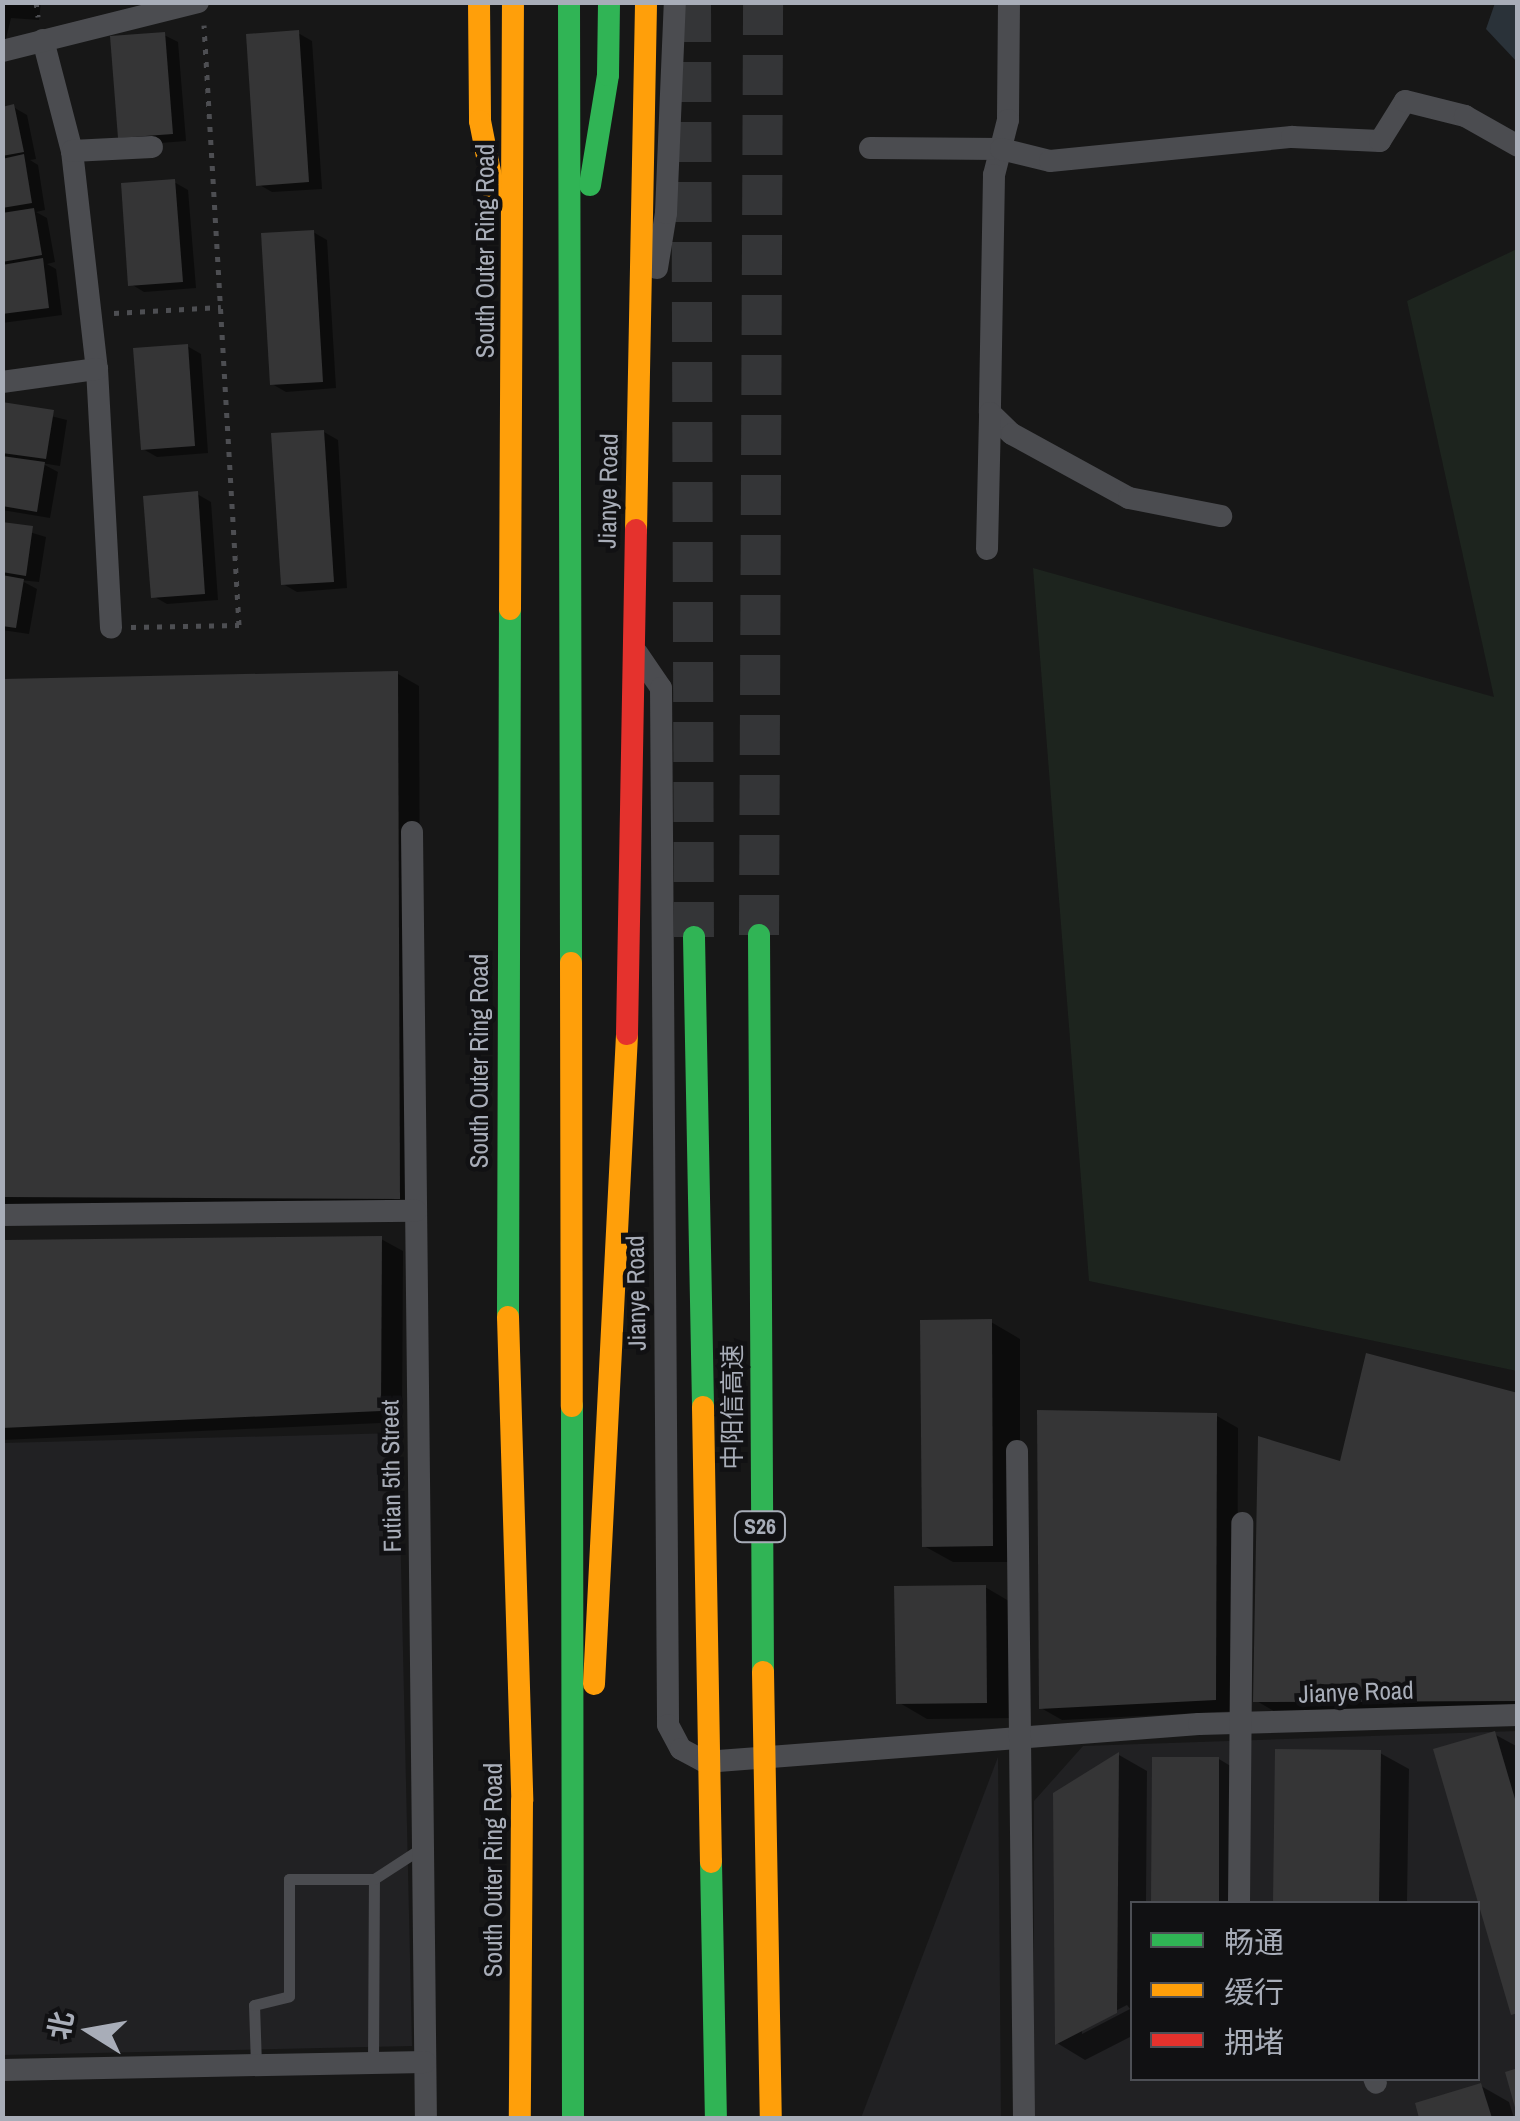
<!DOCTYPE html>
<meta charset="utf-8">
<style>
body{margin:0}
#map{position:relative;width:1520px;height:2121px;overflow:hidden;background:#171717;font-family:"Archivo Narrow","Noto Sans SC",sans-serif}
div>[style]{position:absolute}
.built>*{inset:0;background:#212123}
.green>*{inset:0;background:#1d241e}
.water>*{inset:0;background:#2a3239}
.shadow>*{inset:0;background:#0007}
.building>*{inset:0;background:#353536}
.highway-tunnel>*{height:40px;margin-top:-20px;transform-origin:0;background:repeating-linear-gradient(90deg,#343537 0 40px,transparent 0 60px)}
.path>*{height:5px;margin-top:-2.5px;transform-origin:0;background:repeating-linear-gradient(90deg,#4d4e52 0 5px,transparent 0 13px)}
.lane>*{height:11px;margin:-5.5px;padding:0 5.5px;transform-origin:5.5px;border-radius:5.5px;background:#4b4c50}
.street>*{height:22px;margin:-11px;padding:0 11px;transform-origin:11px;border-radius:11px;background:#4b4c50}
.fast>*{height:22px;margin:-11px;padding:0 11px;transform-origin:11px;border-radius:11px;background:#30b455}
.slow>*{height:22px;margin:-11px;padding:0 11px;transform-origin:11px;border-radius:11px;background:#ff9f0a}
.fast-bridge>*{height:22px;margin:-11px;padding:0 11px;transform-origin:11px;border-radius:11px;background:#30b455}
.slow-bridge>*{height:22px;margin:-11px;padding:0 11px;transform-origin:11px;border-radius:11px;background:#ff9f0a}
.jam-bridge>*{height:22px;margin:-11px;padding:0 11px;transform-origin:11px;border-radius:11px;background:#e5322d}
span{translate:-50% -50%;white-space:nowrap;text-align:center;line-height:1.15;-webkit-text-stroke:9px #111113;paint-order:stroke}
.shield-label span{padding:2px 8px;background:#111113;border:2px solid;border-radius:8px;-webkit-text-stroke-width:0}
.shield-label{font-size:22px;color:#a8adb8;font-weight:700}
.street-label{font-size:25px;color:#a8adb8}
.frame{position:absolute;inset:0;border:5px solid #a8adb8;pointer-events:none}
.legend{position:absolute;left:1130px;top:1901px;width:350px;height:180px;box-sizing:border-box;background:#111113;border:2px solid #4d4f55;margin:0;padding:12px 18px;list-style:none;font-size:30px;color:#a8adb8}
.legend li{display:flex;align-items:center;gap:20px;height:50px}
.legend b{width:50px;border:2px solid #4d4f55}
.north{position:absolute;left:40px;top:1981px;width:100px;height:100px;-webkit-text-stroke:8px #111113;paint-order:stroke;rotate:281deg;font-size:28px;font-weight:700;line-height:40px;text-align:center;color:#a8adb8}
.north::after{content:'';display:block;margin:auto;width:35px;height:45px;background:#a8adb8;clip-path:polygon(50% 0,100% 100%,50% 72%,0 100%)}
</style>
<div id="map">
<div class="built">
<i style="clip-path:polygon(398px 1433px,412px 2046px,3px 2055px,2px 1443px)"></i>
<i style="clip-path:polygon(evenodd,1517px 1731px,1517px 2118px,1034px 2118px,1034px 1801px,1083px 1746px,1517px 1731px,1132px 1904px,1478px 1904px,1478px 2078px,1132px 2078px,1132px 1904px)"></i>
<i style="clip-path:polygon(998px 1757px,1001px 2118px,861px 2118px)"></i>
</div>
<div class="green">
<i style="clip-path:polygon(1517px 249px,1517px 1371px,1089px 1281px,1033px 568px,1494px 697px,1407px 301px)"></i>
</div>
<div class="water">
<i style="clip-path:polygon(1495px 3px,1517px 3px,1517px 62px,1486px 29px)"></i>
</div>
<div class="shadow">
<i style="clip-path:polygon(2px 2px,41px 2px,39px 20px,11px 18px,2px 55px)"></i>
<i style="clip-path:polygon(298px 33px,312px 41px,322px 189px,272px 192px,258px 184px)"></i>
<i style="clip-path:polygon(164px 35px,178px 42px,186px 141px,134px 145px)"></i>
<i style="clip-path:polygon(13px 107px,27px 115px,36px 159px,30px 160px,38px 165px,45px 210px,36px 212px,47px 218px,55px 262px,47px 264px,56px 269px,62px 315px,2px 323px,2px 109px)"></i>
<i style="clip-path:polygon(174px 182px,188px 190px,196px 288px,144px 292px,131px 284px)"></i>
<i style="clip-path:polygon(313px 232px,327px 240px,336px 388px,286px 392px,272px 384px)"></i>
<i style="clip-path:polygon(187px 346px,201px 354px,208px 453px,157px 457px,143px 449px)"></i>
<i style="clip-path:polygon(2px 404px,67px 420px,60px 466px,41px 463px,58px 472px,50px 518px,2px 510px)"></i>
<i style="clip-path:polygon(324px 432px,338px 440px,347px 588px,297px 592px,283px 584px)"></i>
<i style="clip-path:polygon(197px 494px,211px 502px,218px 600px,167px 604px,153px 596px)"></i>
<i style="clip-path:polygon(2px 524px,46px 537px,39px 582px,20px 580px,37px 589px,29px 634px,2px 630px)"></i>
<i style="clip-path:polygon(398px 674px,419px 686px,421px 1210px,2px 1208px,2px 682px)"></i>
<i style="clip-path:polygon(381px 1239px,403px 1251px,402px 1422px,2px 1440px,2px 1242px)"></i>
<i style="clip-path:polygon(991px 1322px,1020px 1339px,1020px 1562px,953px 1562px,924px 1546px)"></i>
<i style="clip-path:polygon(1518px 1395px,1518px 1712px,1277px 1713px,1255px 1700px,1341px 1464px)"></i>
<i style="clip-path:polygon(1217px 1416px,1238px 1428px,1237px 1711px,1062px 1720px,1041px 1708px)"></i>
<i style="clip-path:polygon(985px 1587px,1014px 1604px,1015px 1718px,927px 1719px,898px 1702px)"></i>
<i style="clip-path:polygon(1494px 1734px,1518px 1747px,1518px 2015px,1513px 2013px)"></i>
<i style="clip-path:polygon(1380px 1753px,1409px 1769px,1407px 1904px,1275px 1904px)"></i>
<i style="clip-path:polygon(evenodd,1119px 1755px,1147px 1771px,1146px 1904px,1132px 1904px,1132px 2036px,1085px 2060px,1057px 2043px,1056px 1794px,1119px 1755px,1127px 2005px,1130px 2009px,1082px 2034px,1082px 2028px,1127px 2005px)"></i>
<i style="clip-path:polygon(1219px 1759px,1247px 1776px,1247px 1904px,1154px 1904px)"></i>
<i style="clip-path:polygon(1481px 2086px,1509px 2102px,1514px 2118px,1422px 2118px,1418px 2105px)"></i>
</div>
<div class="building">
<i style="clip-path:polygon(299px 30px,309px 182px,256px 186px,246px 34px)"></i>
<i style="clip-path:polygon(165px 32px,173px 134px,118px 138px,110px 36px)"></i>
<i style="clip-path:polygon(14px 104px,24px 152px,2px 156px,2px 107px)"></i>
<i style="clip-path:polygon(24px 154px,32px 203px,2px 208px,2px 159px)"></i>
<i style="clip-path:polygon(175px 179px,183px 282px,128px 286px,121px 183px)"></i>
<i style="clip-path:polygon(34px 208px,42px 255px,2px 262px,2px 213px)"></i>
<i style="clip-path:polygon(314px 230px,323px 382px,270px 385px,261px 233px)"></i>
<i style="clip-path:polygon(43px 258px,49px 308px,2px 314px,2px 265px)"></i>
<i style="clip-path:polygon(188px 344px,195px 446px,141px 450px,133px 348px)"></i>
<i style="clip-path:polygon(2px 402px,54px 410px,46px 459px,2px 453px)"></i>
<i style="clip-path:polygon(324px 430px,334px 582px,281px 585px,271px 433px)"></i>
<i style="clip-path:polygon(2px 456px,45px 462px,37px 512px,2px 506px)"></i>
<i style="clip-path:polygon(198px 491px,205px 594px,151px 598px,143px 496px)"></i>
<i style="clip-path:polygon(2px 522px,33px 526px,26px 576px,2px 572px)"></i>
<i style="clip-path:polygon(2px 575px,24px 579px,16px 628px,2px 626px)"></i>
<i style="clip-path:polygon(398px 671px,400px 1199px,2px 1197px,2px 679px)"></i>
<i style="clip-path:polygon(382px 1236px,381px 1411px,2px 1428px,2px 1240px)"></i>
<i style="clip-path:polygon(992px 1319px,993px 1546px,922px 1547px,920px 1320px)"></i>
<i style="clip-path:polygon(1366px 1353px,1518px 1393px,1518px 1701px,1253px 1702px,1258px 1436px,1340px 1461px)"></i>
<i style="clip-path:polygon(1037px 1410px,1217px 1413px,1216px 1700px,1039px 1709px)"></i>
<i style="clip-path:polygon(986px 1585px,987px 1703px,896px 1704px,894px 1586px)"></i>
<i style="clip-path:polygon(1495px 1731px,1518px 1809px,1518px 2013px,1511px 2015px,1433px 1749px)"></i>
<i style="clip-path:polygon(1275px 1749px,1381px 1750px,1379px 1904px,1273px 1904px)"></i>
<i style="clip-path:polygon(1119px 1752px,1117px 2013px,1055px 2045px,1053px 1793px)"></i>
<i style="clip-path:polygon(1152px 1757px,1219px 1757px,1219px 1904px,1151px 1904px)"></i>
<i style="clip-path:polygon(1518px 2068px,1518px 2111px,1516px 2111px,1505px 2072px)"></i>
<i style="clip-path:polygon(1481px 2083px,1492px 2118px,1419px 2118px,1415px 2103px)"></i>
</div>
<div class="highway-tunnel">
<i style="left:691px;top:2px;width:935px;rotate:89.82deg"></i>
<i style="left:759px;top:935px;width:933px;rotate:-89.75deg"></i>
</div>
<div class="path">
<i style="left:36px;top:2px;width:15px;rotate:82deg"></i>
<i style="left:114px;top:313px;width:107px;rotate:-3.2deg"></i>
<i style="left:131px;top:627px;width:108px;rotate:-1.1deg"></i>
<i style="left:239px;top:625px;width:601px;rotate:-93.34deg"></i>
</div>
<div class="lane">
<i style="left:373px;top:2063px;width:184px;rotate:-89.7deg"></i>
<i style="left:374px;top:1879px;width:59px;rotate:-33.1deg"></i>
<i style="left:256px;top:2065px;width:60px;rotate:-91.9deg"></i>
<i style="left:254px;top:2005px;width:36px;rotate:-14deg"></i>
<i style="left:289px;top:1996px;width:117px;rotate:-90deg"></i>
<i style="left:289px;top:1879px;width:85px"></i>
</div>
<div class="street">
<i style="left:1009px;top:2px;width:118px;rotate:90.5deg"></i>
<i style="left:1008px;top:120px;width:57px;rotate:104.3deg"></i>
<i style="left:994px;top:175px;width:238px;rotate:91deg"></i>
<i style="left:990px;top:413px;width:30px;rotate:44deg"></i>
<i style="left:1012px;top:434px;width:133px;rotate:28.7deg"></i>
<i style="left:1129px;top:498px;width:94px;rotate:11.1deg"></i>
<i style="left:43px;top:40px;width:115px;rotate:75.4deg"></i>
<i style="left:72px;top:151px;width:219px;rotate:83.5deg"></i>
<i style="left:97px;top:369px;width:259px;rotate:86.9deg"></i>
<i style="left:2px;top:51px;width:202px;rotate:-14deg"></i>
<i style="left:870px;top:148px;width:131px;rotate:0.4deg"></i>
<i style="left:1001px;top:149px;width:50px;rotate:13.8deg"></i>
<i style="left:1050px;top:161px;width:243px;rotate:-5.7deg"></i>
<i style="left:1292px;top:137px;width:88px;rotate:2.6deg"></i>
<i style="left:1380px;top:141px;width:47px;rotate:-58deg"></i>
<i style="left:1405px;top:101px;width:62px;rotate:14deg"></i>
<i style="left:1465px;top:116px;width:61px;rotate:29.5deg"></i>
<i style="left:72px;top:151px;width:80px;rotate:-2.9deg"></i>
<i style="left:657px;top:268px;width:56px;rotate:-80.7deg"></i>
<i style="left:666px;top:213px;width:211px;rotate:-87.6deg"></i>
<i style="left:2px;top:382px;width:96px;rotate:-7.8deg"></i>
<i style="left:987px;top:549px;width:136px;rotate:-88.7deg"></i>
<i style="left:637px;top:653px;width:42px;rotate:55.6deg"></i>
<i style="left:661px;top:688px;width:1037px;rotate:89.61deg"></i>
<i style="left:668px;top:1725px;width:27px;rotate:62deg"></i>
<i style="left:681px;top:1749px;width:27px;rotate:28deg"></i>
<i style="left:705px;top:1762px;width:495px;rotate:-4.4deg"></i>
<i style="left:1199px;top:1724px;width:319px;rotate:-1.6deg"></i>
<i style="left:412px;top:832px;width:1286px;rotate:89.38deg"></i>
<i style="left:2px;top:1215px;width:414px;rotate:-0.6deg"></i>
<i style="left:1017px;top:1451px;width:667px;rotate:89.4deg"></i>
<i style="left:1239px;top:1904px;width:381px;rotate:-89.5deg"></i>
<i style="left:2px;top:2070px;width:423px;rotate:-1.1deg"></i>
<i style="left:1374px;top:2078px;width:5px;rotate:68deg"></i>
</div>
<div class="fast">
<i style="left:569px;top:2px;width:961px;rotate:89.88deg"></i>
<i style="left:590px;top:185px;width:111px;rotate:-80.7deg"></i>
<i style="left:608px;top:75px;width:73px;rotate:-89.2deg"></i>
<i style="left:508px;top:1317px;width:708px;rotate:-89.84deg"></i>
<i style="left:572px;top:1406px;width:712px;rotate:89.92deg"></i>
</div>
<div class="slow">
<i style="left:479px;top:2px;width:119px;rotate:89.5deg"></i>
<i style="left:480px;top:121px;width:77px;rotate:78.8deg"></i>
<i style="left:510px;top:609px;width:607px;rotate:-89.72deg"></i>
<i style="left:571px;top:963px;width:443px;rotate:89.9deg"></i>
<i style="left:508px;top:1317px;width:484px;rotate:88.3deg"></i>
<i style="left:522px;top:1801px;width:317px;rotate:90.4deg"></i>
<i style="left:594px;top:1684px;width:651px;rotate:-87.09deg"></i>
</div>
<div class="fast-bridge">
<i style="left:759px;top:935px;width:737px;rotate:89.69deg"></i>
<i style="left:694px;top:937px;width:470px;rotate:88.9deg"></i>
<i style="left:711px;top:1862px;width:256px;rotate:88.9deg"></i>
</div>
<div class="slow-bridge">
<i style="left:636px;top:530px;width:528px;rotate:-88.91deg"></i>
<i style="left:703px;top:1407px;width:455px;rotate:89deg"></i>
<i style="left:763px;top:1672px;width:446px;rotate:89deg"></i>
</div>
<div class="jam-bridge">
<i style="left:627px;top:1034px;width:504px;rotate:-88.98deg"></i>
</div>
<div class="shield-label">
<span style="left:760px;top:1527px">S26</span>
</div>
<div class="street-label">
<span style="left:485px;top:251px;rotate:-90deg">South Outer Ring Road</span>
<span style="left:608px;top:491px;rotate:-89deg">Jianye Road</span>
<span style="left:479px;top:1061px;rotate:-90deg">South Outer Ring Road</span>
<span style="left:636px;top:1293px;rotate:-91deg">Jianye Road</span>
<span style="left:732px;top:1407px;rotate:-90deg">中阳信高速</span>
<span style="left:391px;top:1476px;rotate:-91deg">Futian 5th Street</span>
<span style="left:1356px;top:1692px;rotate:-2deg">Jianye Road</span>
<span style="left:493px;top:1870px;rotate:-90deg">South Outer Ring Road</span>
</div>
<div class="frame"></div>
<ul class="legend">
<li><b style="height:12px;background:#30b455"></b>畅通</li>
<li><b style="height:12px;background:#ff9f0a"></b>缓行</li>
<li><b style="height:12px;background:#e5322d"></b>拥堵</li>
</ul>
<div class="north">北</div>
</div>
